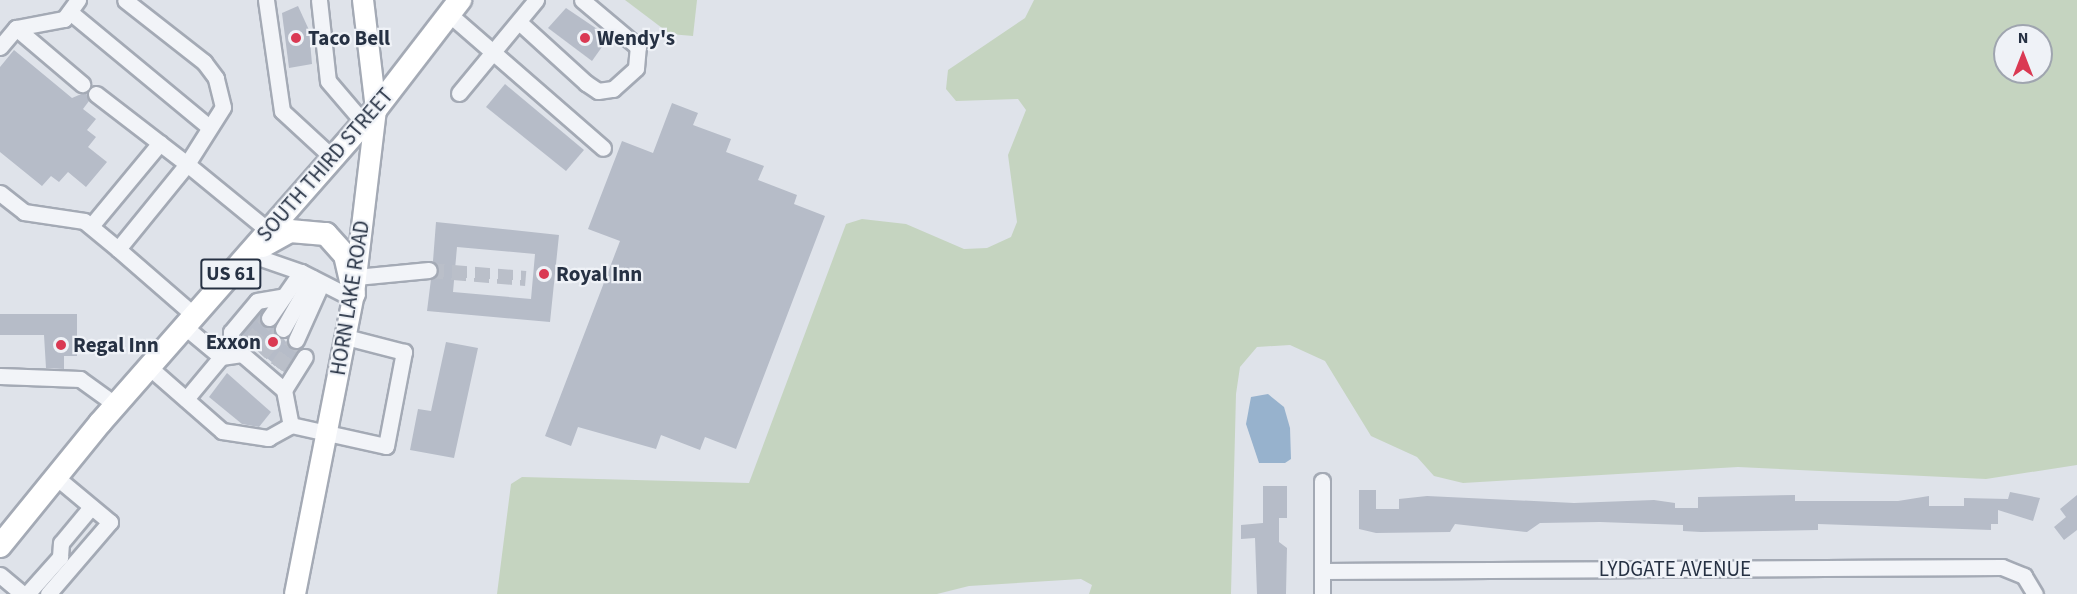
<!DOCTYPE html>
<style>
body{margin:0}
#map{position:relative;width:2077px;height:594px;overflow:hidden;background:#dfe3ea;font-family:"Source Sans 3",sans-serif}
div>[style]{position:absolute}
.green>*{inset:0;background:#c5d4c0}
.water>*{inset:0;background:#97b2cd}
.building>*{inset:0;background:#b6bcc8}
.minor-tunnel>*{height:15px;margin-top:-7.5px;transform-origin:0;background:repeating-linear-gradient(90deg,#babfc9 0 15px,transparent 0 23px)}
.roads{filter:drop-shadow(2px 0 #a4aab5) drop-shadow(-2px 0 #a4aab5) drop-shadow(0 2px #a4aab5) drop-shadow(0 -2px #a4aab5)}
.minor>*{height:15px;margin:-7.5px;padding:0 7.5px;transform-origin:7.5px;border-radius:7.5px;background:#f2f4f8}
.major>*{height:20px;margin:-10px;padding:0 10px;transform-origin:10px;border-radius:10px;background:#fff}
.highway>*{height:22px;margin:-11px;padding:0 11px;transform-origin:11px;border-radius:11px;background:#fff}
.dots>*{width:16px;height:16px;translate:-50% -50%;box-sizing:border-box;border:3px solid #eff2f7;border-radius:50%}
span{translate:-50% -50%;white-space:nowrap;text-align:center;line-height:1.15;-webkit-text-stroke:4.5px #eff2f7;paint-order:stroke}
.shield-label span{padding:2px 4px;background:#eff2f7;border:2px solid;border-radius:4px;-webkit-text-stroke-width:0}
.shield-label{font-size:20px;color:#263143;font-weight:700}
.poi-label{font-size:21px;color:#263143;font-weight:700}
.left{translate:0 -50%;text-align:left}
.right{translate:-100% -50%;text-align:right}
.street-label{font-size:21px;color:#263143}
.north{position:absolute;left:1993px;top:24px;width:60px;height:60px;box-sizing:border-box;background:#eff2f7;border:2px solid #9fa5af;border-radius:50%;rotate:0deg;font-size:16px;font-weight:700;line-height:24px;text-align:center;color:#263143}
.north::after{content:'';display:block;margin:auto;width:21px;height:27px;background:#da3953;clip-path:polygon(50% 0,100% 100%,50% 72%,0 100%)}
</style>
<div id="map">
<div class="green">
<i style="clip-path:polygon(625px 0,697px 0,693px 36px,670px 34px)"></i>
<i style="clip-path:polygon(evenodd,1034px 0,2077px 0,2077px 465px,1986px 479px,1738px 467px,1463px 483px,1434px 476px,1417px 457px,1371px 436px,1325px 361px,1290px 345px,1257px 347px,1240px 367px,1236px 394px,1231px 594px,1089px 594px,1092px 585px,1081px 579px,969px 586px,937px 594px,497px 594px,511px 484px,522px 477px,749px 483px,846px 224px,862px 219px,906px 224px,964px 249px,987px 248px,1011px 237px,1017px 222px,1008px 155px,1026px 110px,1018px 99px,956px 101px,946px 89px,948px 70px,1025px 18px,1034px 0,2005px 36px,2041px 36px,2041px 72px,2005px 72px,2005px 36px)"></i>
</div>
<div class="water">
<i style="clip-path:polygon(1268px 394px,1284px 407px,1290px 428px,1291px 459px,1285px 463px,1259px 463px,1246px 424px,1251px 397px)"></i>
</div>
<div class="building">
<i style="clip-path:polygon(298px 6px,309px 30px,312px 64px,289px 68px,282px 13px)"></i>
<i style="clip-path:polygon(566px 8px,609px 37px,592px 61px,548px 28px)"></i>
<i style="clip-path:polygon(14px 50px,72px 98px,86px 92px,89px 101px,83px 109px,96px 119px,87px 130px,96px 137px,88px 147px,107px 162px,86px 187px,68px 172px,59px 182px,51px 176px,42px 186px,0 152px,0 67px)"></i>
<i style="clip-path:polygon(505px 84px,584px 150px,566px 171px,486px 107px)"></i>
<i style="clip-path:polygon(672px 103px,698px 113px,693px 125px,731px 139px,726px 152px,764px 166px,758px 180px,797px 195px,794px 204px,825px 216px,736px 449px,705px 437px,700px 450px,661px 435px,656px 449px,578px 427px,571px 446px,545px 436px,620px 241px,588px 229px,622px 141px,653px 153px)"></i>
<i style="clip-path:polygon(evenodd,436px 222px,559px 235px,550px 322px,427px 311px,431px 279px,439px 270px,433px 261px,436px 222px,457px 247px,535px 254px,531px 299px,453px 292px,457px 247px)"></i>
<i style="clip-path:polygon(261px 311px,263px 326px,274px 326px,289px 346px,300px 348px,284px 372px,241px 337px)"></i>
<i style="clip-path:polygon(0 314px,77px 314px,77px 356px,64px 356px,64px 369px,46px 368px,44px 335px,0 335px)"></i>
<i style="clip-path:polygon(446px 342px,478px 348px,454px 458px,410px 450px,418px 409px,431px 411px)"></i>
<i style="clip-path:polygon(227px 373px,271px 412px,259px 427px,242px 424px,209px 397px)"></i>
<i style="clip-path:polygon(1263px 486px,1287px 486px,1287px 518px,1279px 518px,1279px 542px,1287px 548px,1286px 594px,1257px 594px,1255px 538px,1241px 539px,1241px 525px,1263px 523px)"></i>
<i style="clip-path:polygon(1359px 490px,1376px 490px,1376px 509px,1399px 509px,1399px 499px,1427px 496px,1574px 503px,1654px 500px,1675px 503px,1675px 508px,1698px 508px,1698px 497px,1795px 495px,1795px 501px,1898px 501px,1929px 496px,1929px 506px,1964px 506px,1964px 498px,2008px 499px,2010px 492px,2040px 498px,2033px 521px,1998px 510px,1998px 524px,1991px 524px,1991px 530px,1818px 524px,1818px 530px,1701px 532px,1683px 531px,1683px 525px,1600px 522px,1540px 523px,1527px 532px,1455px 524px,1450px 532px,1376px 533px,1359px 529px)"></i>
<i style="clip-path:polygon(2077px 495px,2077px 530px,2064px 540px,2054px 527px,2066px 517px,2060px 509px)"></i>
</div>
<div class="minor-tunnel">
<i style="left:429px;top:270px;width:97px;rotate:4.7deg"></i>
<i style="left:249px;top:344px;width:33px;rotate:-52deg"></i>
<i style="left:261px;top:354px;width:33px;rotate:-49deg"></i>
<i style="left:277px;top:367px;width:33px;rotate:-55deg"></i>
</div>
<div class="roads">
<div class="minor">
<i style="left:266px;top:0;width:112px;rotate:81.8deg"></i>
<i style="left:282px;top:111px;width:69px;rotate:42.7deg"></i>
<i style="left:319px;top:0;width:81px;rotate:83.7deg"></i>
<i style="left:328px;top:81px;width:55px;rotate:49.4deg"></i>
<i style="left:70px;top:12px;width:180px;rotate:39.6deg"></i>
<i style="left:449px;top:14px;width:204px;rotate:41deg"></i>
<i style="left:519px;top:22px;width:91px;rotate:42.3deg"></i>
<i style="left:586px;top:83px;width:14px;rotate:34deg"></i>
<i style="left:598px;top:91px;width:15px;rotate:-8deg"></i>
<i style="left:613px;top:89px;width:31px;rotate:-42deg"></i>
<i style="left:636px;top:68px;width:21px;rotate:-85deg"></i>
<i style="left:638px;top:47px;width:73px;rotate:-140deg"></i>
<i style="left:16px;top:28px;width:87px;rotate:40.3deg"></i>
<i style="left:0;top:47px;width:25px;rotate:-50deg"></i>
<i style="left:16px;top:28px;width:49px;rotate:-10.6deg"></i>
<i style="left:64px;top:19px;width:24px;rotate:-54deg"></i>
<i style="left:459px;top:93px;width:121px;rotate:-50.4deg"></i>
<i style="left:96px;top:94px;width:115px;rotate:37.6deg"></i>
<i style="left:187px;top:164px;width:67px;rotate:-57.7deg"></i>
<i style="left:223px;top:107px;width:30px;rotate:-104deg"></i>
<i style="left:216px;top:78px;width:20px;rotate:-127deg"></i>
<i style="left:204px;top:62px;width:100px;rotate:-141.9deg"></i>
<i style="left:0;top:193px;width:31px;rotate:38deg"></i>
<i style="left:24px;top:212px;width:61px;rotate:8.5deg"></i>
<i style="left:84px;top:221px;width:44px;rotate:39.5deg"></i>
<i style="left:91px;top:226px;width:108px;rotate:-50.3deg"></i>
<i style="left:249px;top:254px;width:55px;rotate:19.1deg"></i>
<i style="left:356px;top:277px;width:73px;rotate:-5.5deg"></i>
<i style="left:195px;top:316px;width:102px;rotate:-139deg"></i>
<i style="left:118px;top:249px;width:109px;rotate:-50.9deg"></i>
<i style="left:187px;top:164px;width:106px;rotate:39.3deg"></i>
<i style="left:269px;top:318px;width:56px;rotate:-55.2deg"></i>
<i style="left:301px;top:272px;width:59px;rotate:27deg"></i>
<i style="left:185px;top:327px;width:47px;rotate:39.8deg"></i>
<i style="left:221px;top:357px;width:21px;rotate:-8deg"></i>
<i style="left:242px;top:354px;width:55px;rotate:40.6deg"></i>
<i style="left:284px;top:390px;width:36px;rotate:79deg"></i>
<i style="left:283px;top:329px;width:59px;rotate:-60.4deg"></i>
<i style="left:296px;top:340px;width:61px;rotate:-65.9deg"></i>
<i style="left:231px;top:352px;width:20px;rotate:-90deg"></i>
<i style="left:231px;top:332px;width:40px;rotate:-50deg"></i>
<i style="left:257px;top:301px;width:27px;rotate:-10deg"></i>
<i style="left:149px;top:367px;width:97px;rotate:41.2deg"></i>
<i style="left:222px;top:431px;width:47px;rotate:8.7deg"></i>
<i style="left:268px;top:438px;width:26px;rotate:-29deg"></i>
<i style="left:291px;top:425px;width:97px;rotate:12.5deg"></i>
<i style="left:386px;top:446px;width:96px;rotate:-79.2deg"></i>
<i style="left:404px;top:352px;width:60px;rotate:-165.5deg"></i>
<i style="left:0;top:376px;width:80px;rotate:2.1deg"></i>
<i style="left:80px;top:379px;width:44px;rotate:35.8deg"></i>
<i style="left:284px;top:390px;width:39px;rotate:-58deg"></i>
<i style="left:186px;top:399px;width:55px;rotate:-50.2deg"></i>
<i style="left:1322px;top:481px;width:113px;rotate:90deg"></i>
<i style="left:1323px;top:571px;width:679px;rotate:-0.34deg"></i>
<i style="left:2002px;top:567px;width:24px;rotate:22deg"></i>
<i style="left:2024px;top:576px;width:21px;rotate:59deg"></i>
<i style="left:0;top:575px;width:30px;rotate:40deg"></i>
<i style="left:27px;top:594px;width:50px;rotate:-48.3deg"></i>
<i style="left:60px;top:557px;width:14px;rotate:-86deg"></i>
<i style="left:61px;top:543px;width:47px;rotate:-50.2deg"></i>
<i style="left:48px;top:594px;width:95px;rotate:-49.3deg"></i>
<i style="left:110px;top:522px;width:70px;rotate:-140.2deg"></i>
</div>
<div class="major">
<i style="left:295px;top:594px;width:306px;rotate:-78.9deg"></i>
<i style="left:354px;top:294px;width:186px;rotate:-83.2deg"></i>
<i style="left:376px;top:109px;width:110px;rotate:-96.8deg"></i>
</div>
<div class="highway">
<i style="left:263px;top:246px;width:31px;rotate:-29deg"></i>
<i style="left:290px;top:231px;width:36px;rotate:5deg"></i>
<i style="left:326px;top:234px;width:28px;rotate:48deg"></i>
<i style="left:345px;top:255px;width:40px;rotate:77deg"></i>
<i style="left:0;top:546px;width:159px;rotate:-50.9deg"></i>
<i style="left:100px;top:423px;width:418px;rotate:-48.7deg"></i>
<i style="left:376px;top:109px;width:138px;rotate:-52.4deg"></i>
</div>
</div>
<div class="dots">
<i style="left:296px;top:38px;background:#da3953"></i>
<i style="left:585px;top:38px;background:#da3953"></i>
<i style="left:544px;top:274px;background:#da3953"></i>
<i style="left:273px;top:342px;background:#da3953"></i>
<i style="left:61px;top:345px;background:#da3953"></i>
</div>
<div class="shield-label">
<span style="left:231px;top:274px">US 61</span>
</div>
<div class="poi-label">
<span class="left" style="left:308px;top:38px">Taco Bell</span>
<span class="left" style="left:597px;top:38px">Wendy's</span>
<span class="left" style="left:556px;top:274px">Royal Inn</span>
<span class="right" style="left:261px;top:342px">Exxon</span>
<span class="left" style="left:73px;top:345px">Regal Inn</span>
</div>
<div class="street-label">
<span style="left:325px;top:165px;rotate:-49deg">SOUTH THIRD STREET</span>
<span style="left:350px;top:298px;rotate:-81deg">HORN LAKE ROAD</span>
<span style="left:1675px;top:569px">LYDGATE AVENUE</span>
</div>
<div class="north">N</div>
</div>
